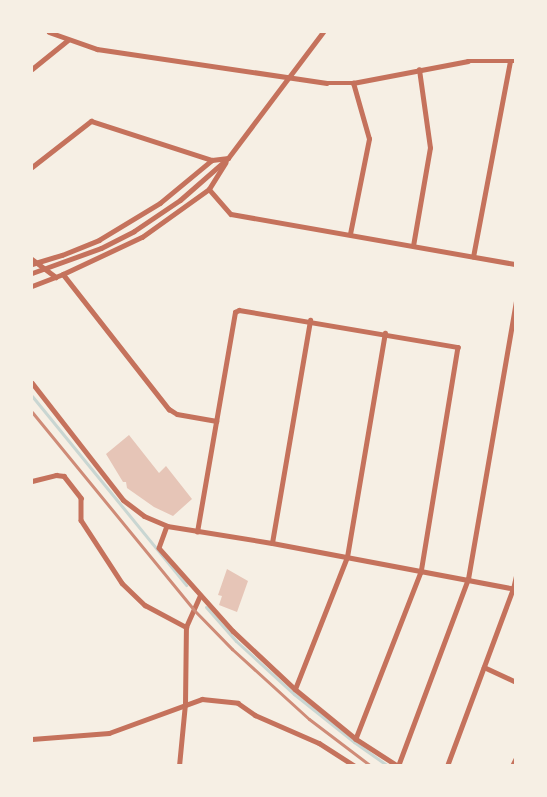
<!DOCTYPE html>
<style>
body{margin:0}
#map{position:relative;width:547px;height:797px;overflow:hidden;background:#f6efe4;font-family:"DejaVu Sans",sans-serif}
div>[style]{position:absolute}
.stream>*{height:3px;margin:-1.5px;padding:0 1.5px;transform-origin:1.5px;border-radius:1.5px;background:#c9d6d2}
.building>*{inset:0;background:#e6c5b7}
.minor>*{height:4.5px;margin:-2.25px;padding:0 2.25px;transform-origin:2.25px;border-radius:2.25px;background:#c5725c}
.tertiary>*{height:5px;margin:-2.5px;padding:0 2.5px;transform-origin:2.5px;border-radius:2.5px;background:#c5725c}
.rail>*{height:3px;margin:-1.5px;padding:0 1.5px;transform-origin:1.5px;border-radius:1.5px;background:#cf8b77}
span{translate:-50% -50%;white-space:nowrap;text-align:center;line-height:1.15;-webkit-text-stroke:6px #f6efe4;paint-order:stroke}
.frame{position:absolute;inset:0;border:33px solid #f6efe4;pointer-events:none}
</style>
<div id="map">
<div class="stream">
<i style="left:32px;top:396px;width:244px;rotate:50.8deg"></i>
<i style="left:206px;top:607px;width:45px;rotate:48.6deg"></i>
<i style="left:236px;top:641px;width:79px;rotate:42.4deg"></i>
<i style="left:294px;top:694px;width:77px;rotate:38.7deg"></i>
<i style="left:354px;top:742px;width:42px;rotate:35.2deg"></i>
</div>
<div class="building">
<i style="clip-path:polygon(129px 435px,159px 473px,166px 466px,192px 499px,173px 516px,154px 507px,127px 488px,126px 482px,123px 482px,106px 454px)"></i>
<i style="clip-path:polygon(227px 569px,248px 581px,237px 612px,219px 605px,222px 596px,218px 595px)"></i>
</div>
<div class="minor">
<i style="left:49px;top:32px;width:51px;rotate:19.5deg"></i>
<i style="left:97px;top:49px;width:232px;rotate:8.4deg"></i>
<i style="left:326px;top:83px;width:27px"></i>
<i style="left:353px;top:83px;width:117px;rotate:-10.8deg"></i>
<i style="left:468px;top:61px;width:48px"></i>
<i style="left:32px;top:69px;width:46px;rotate:-38.9deg"></i>
<i style="left:32px;top:167px;width:75px;rotate:-37.9deg"></i>
<i style="left:91px;top:121px;width:127px;rotate:17.9deg"></i>
<i style="left:209px;top:189px;width:33px;rotate:49deg"></i>
<i style="left:231px;top:214px;width:289px;rotate:10deg"></i>
<i style="left:350px;top:234px;width:97px;rotate:-78.7deg"></i>
<i style="left:369px;top:139px;width:58px;rotate:-105.9deg"></i>
<i style="left:413px;top:246px;width:99px;rotate:-80.2deg"></i>
<i style="left:430px;top:148px;width:79px;rotate:-98deg"></i>
<i style="left:473px;top:257px;width:199px;rotate:-79.3deg"></i>
<i style="left:32px;top:259px;width:30px;rotate:37deg"></i>
<i style="left:32px;top:264px;width:31px;rotate:-17deg"></i>
<i style="left:62px;top:255px;width:40px;rotate:-22deg"></i>
<i style="left:99px;top:240px;width:71px;rotate:-31.2deg"></i>
<i style="left:160px;top:203px;width:67px;rotate:-39.6deg"></i>
<i style="left:212px;top:160px;width:16px;rotate:-7deg"></i>
<i style="left:63px;top:274px;width:172px;rotate:51.9deg"></i>
<i style="left:169px;top:409px;width:9px;rotate:32deg"></i>
<i style="left:177px;top:414px;width:40px;rotate:10deg"></i>
<i style="left:32px;top:286px;width:33px;rotate:-21deg"></i>
<i style="left:63px;top:274px;width:87px;rotate:-25.1deg"></i>
<i style="left:142px;top:237px;width:82px;rotate:-35.6deg"></i>
<i style="left:209px;top:189px;width:31px;rotate:-58deg"></i>
<i style="left:32px;top:481px;width:25px;rotate:-14deg"></i>
<i style="left:56px;top:475px;width:8px;rotate:7deg"></i>
<i style="left:64px;top:476px;width:28px;rotate:52deg"></i>
<i style="left:81px;top:498px;width:22px;rotate:90deg"></i>
<i style="left:81px;top:520px;width:75px;rotate:56.9deg"></i>
<i style="left:122px;top:583px;width:32px;rotate:44deg"></i>
<i style="left:145px;top:605px;width:47px;rotate:28.2deg"></i>
<i style="left:167px;top:526px;width:23px;rotate:110deg"></i>
<i style="left:159px;top:548px;width:111px;rotate:48.3deg"></i>
<i style="left:233px;top:631px;width:85px;rotate:43.1deg"></i>
<i style="left:295px;top:689px;width:79px;rotate:39.3deg"></i>
<i style="left:356px;top:739px;width:50px;rotate:32.7deg"></i>
<i style="left:197px;top:532px;width:223px;rotate:-80.2deg"></i>
<i style="left:235px;top:312px;width:4px;rotate:-27deg"></i>
<i style="left:239px;top:310px;width:222px;rotate:9.6deg"></i>
<i style="left:458px;top:347px;width:228px;rotate:99.3deg"></i>
<i style="left:421px;top:572px;width:179px;rotate:111.3deg"></i>
<i style="left:272px;top:543px;width:226px;rotate:-80.3deg"></i>
<i style="left:484px;top:667px;width:35px;rotate:25deg"></i>
<i style="left:295px;top:689px;width:142px;rotate:-68.5deg"></i>
<i style="left:347px;top:557px;width:227px;rotate:-80.4deg"></i>
<i style="left:32px;top:739px;width:77px;rotate:-4.5deg"></i>
<i style="left:109px;top:733px;width:99px;rotate:-20.1deg"></i>
<i style="left:202px;top:699px;width:36px;rotate:6deg"></i>
<i style="left:238px;top:703px;width:21px;rotate:35deg"></i>
<i style="left:255px;top:715px;width:70px;rotate:23.6deg"></i>
<i style="left:319px;top:743px;width:43px;rotate:32.6deg"></i>
<i style="left:179px;top:766px;width:62px;rotate:-84.5deg"></i>
<i style="left:185px;top:704px;width:77px;rotate:-89.3deg"></i>
<i style="left:186px;top:627px;width:34px;rotate:-66deg"></i>
<i style="left:398px;top:766px;width:200px;rotate:-69.5deg"></i>
<i style="left:468px;top:579px;width:282px;rotate:-80.2deg"></i>
<i style="left:447px;top:766px;width:189px;rotate:-69.6deg"></i>
<i style="left:513px;top:589px;width:13px;rotate:-77deg"></i>
<i style="left:512px;top:766px;width:9px;rotate:-63deg"></i>
</div>
<div class="tertiary">
<i style="left:32px;top:273px;width:73px;rotate:-19.9deg"></i>
<i style="left:101px;top:248px;width:37px;rotate:-27deg"></i>
<i style="left:134px;top:231px;width:55px;rotate:-34deg"></i>
<i style="left:180px;top:200px;width:64px;rotate:-41.2deg"></i>
<i style="left:228px;top:158px;width:158px;rotate:-53deg"></i>
<i style="left:32px;top:383px;width:148px;rotate:52.1deg"></i>
<i style="left:123px;top:500px;width:26px;rotate:37deg"></i>
<i style="left:144px;top:516px;width:25px;rotate:23deg"></i>
<i style="left:167px;top:526px;width:106px;rotate:9.2deg"></i>
<i style="left:272px;top:543px;width:248px;rotate:10.7deg"></i>
</div>
<div class="rail">
<i style="left:32px;top:412px;width:254px;rotate:50.7deg"></i>
<i style="left:193px;top:609px;width:56px;rotate:45.7deg"></i>
<i style="left:232px;top:649px;width:104px;rotate:42.3deg"></i>
<i style="left:309px;top:719px;width:78px;rotate:37.2deg"></i>
</div>
<div class="frame"></div>
</div>
